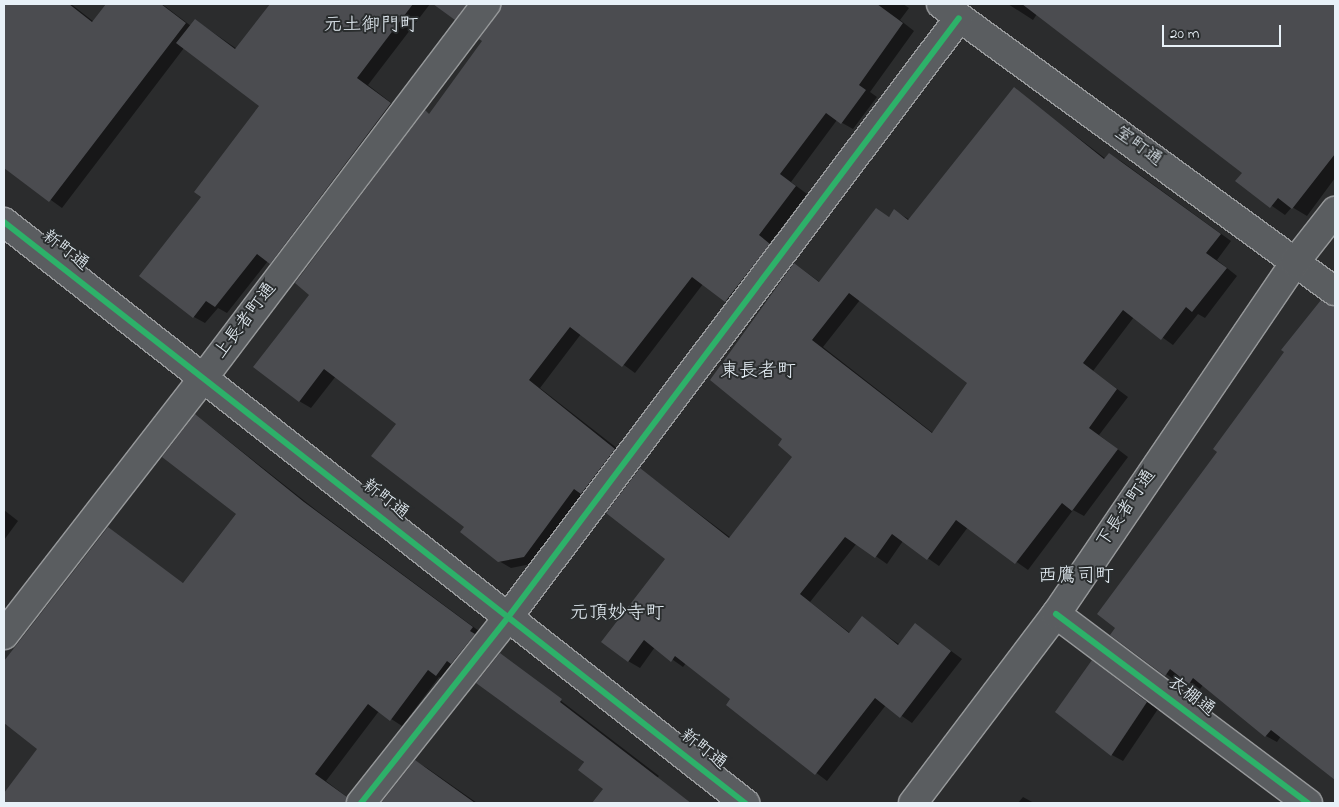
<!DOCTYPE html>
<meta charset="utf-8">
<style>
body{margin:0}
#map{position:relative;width:1339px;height:807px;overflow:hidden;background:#2b2c2d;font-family:"Indie Flower","Klee One",sans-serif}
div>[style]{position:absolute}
.shadow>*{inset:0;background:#0007}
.building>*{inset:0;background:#4b4c50}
.roads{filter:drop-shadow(1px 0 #96989a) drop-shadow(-1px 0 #96989a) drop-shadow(0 1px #96989a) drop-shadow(0 -1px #96989a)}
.minor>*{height:28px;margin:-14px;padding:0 14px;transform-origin:14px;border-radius:14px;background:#5a5d60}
.tertiary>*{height:28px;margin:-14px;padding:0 14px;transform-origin:14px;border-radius:14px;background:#5a5d60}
.cycleway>*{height:6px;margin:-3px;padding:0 3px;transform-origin:3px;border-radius:3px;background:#2db169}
span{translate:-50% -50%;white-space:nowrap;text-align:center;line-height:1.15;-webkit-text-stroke:4px #2a2d2e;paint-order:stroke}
.street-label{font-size:18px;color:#e8f1f8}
.neighbourhood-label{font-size:19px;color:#e8f1f8}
.frame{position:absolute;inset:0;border:5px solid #e8f1f8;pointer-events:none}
.scale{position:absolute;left:1162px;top:25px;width:119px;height:22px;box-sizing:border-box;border:2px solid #e8f1f8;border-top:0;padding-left:6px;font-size:15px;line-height:18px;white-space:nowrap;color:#e8f1f8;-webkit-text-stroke:4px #2a2d2e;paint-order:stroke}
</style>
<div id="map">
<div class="shadow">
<i style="clip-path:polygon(4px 4px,71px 4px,94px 22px,108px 4px,162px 4px,191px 26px,195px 20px,237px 49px,271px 4px,430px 4px,368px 85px,402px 111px,282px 270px,268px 261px,227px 313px,218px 308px,205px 323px,194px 317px,203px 197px,261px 105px,184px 48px,62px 208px,19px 177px,40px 150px,4px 121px)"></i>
<i style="clip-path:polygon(435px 4px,485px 4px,467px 26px)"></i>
<i style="clip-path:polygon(502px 4px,903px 4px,909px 8px,900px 20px,914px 31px,870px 92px,877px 97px,853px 129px,837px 120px,791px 182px,807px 194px,770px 243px,781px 251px,738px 308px,703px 284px,635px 373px,581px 334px,540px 388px,627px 456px,536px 563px,511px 568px,499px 561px,466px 527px,397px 424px,336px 376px,311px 408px,299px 401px,311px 295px,430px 115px,484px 40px)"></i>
<i style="clip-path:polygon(1008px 4px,1335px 4px,1335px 178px,1307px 216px,1292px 207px,1285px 215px,1237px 181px,1243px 173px,1037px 14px,1033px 20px)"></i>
<i style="clip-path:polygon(evenodd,1014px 89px,1106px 159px,1109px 155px,1121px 161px,1231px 241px,1217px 260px,1237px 276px,1205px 318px,1198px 314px,1173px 345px,1134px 317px,1093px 371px,1128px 397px,1099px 435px,1128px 457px,1084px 516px,1073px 510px,1028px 570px,968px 527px,939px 566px,903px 541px,887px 564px,857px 543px,810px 602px,850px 633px,862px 618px,900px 645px,916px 625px,962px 659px,912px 723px,886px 705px,827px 781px,727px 705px,732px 699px,686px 663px,683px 667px,655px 647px,640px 668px,628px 661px,666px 559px,640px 469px,731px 538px,794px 457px,784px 439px,795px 264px,821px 283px,895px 211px,910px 220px,1014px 89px,860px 300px,969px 383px,933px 433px,823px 347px,860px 300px)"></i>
<i style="clip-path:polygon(1329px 310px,1335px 315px,1335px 778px,1281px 736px,1277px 742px,1266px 736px,1203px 685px,1200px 689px,1181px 676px,1176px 681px,1112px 635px)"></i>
<i style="clip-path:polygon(196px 415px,316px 510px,483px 634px,448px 682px,439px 677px,402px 726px,379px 711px,326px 781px,351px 800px,349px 803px,4px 803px,4px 795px,39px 749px,4px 722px,4px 681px,108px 528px,184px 584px,238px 514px)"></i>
<i style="clip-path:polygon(4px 510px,18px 521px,4px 540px)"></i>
<i style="clip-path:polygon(500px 654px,659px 776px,657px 778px,691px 803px,594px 803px,604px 789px)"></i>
<i style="clip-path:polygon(1092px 662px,1158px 709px,1123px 761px,1112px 755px)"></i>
<i style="clip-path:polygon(415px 761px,427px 768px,477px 803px,383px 803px)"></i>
<i style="clip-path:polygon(1023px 797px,1034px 803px,1018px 803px)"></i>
</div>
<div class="building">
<i style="clip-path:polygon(4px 4px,69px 4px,92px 22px,106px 4px,161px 4px,186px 23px,49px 202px,4px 168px)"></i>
<i style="clip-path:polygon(270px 4px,413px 4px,357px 78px,391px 103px,270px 264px,257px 254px,215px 307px,206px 301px,193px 318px,139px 276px,201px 197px,194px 192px,259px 106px,176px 43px,195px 19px,235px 49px)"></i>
<i style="clip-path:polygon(433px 4px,467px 4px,455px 20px)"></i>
<i style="clip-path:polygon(501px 4px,877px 4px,903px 23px,859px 85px,866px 90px,841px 124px,826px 113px,780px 174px,796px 186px,759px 235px,770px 244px,725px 302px,692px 277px,622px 367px,570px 327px,529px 380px,615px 449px,581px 494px,574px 489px,524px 557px,498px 562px,460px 532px,464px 527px,371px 456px,396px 424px,324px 369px,299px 402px,253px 367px,309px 295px,295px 283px,425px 110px,429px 114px,482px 41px,479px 39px,498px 13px)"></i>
<i style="clip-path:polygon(1022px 4px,1335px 4px,1335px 154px,1292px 209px,1278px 198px,1270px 208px,1235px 181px,1242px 173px)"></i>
<i style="clip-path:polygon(evenodd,1014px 87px,1104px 159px,1109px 153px,1221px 234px,1206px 253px,1227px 268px,1192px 312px,1186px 307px,1161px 340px,1123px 310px,1083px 363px,1117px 389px,1089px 428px,1118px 449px,1072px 511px,1062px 503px,1015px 564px,956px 520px,927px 560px,892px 534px,875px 558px,845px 537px,800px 594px,849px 633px,862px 616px,898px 645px,915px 623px,951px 651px,900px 718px,875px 698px,815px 775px,726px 705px,730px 699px,675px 656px,671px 662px,644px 640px,628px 662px,601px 642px,665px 559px,606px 513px,640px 468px,729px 538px,792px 457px,778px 445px,782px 439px,710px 380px,794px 263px,819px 282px,876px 208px,889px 217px,894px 209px,908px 220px,1014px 87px,849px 293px,967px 383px,932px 433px,812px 340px,849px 293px)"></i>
<i style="clip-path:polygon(1321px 300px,1335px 306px,1335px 780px,1271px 730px,1265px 737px,1193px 678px,1189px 684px,1170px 669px,1165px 676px,1110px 635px,1115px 628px,1097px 614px,1217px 452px,1213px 449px,1284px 352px,1281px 350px)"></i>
<i style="clip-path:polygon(195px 414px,304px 502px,473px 627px,470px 631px,475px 634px,451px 664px,447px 661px,436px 676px,428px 670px,390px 721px,368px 704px,315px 774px,347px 797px,346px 803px,4px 803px,4px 793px,37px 749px,4px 723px,4px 661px,108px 527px,183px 583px,236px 514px,162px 457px)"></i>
<i style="clip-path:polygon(500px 653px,562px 699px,560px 702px,691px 803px,592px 803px,603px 789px,578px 770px,584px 762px,476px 683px)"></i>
<i style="clip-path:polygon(1092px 660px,1147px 702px,1111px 756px,1055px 712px)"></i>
<i style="clip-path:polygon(415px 760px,475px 803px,381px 803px)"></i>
</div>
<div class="roads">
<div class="minor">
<i style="left:941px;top:4px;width:487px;rotate:36.1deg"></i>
<i style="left:1056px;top:614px;width:315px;rotate:36.9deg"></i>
<i style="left:4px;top:635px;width:326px;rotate:-52.2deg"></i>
<i style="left:204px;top:377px;width:468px;rotate:-52.9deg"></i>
<i style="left:361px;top:803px;width:238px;rotate:-51.6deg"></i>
<i style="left:509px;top:616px;width:748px;rotate:-53.04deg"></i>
</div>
<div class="tertiary">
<i style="left:4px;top:222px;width:942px;rotate:38.1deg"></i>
<i style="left:913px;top:803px;width:237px;rotate:-52.9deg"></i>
<i style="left:1056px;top:614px;width:425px;rotate:-55.8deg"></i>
<i style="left:1295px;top:262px;width:65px;rotate:-51.9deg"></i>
</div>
</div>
<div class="cycleway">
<i style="left:4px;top:222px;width:942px;rotate:38.1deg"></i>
<i style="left:1056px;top:614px;width:315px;rotate:36.9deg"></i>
<i style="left:361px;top:803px;width:238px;rotate:-51.6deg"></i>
<i style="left:509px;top:616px;width:748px;rotate:-53.04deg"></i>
</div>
<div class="street-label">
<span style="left:1138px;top:147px;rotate:36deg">室町通</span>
<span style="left:65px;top:251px;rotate:38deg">新町通</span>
<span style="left:246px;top:321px;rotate:-53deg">上長者町通</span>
<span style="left:385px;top:500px;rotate:38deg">新町通</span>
<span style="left:1127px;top:509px;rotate:-56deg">下長者町通</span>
<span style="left:1191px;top:697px;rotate:37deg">衣棚通</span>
<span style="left:703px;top:750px;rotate:38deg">新町通</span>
</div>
<div class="neighbourhood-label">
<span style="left:371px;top:26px">元土御門町</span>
<span style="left:758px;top:372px">東長者町</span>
<span style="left:1076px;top:577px">西鷹司町</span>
<span style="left:617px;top:614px">元頂妙寺町</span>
</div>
<div class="frame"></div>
<div class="scale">20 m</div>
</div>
